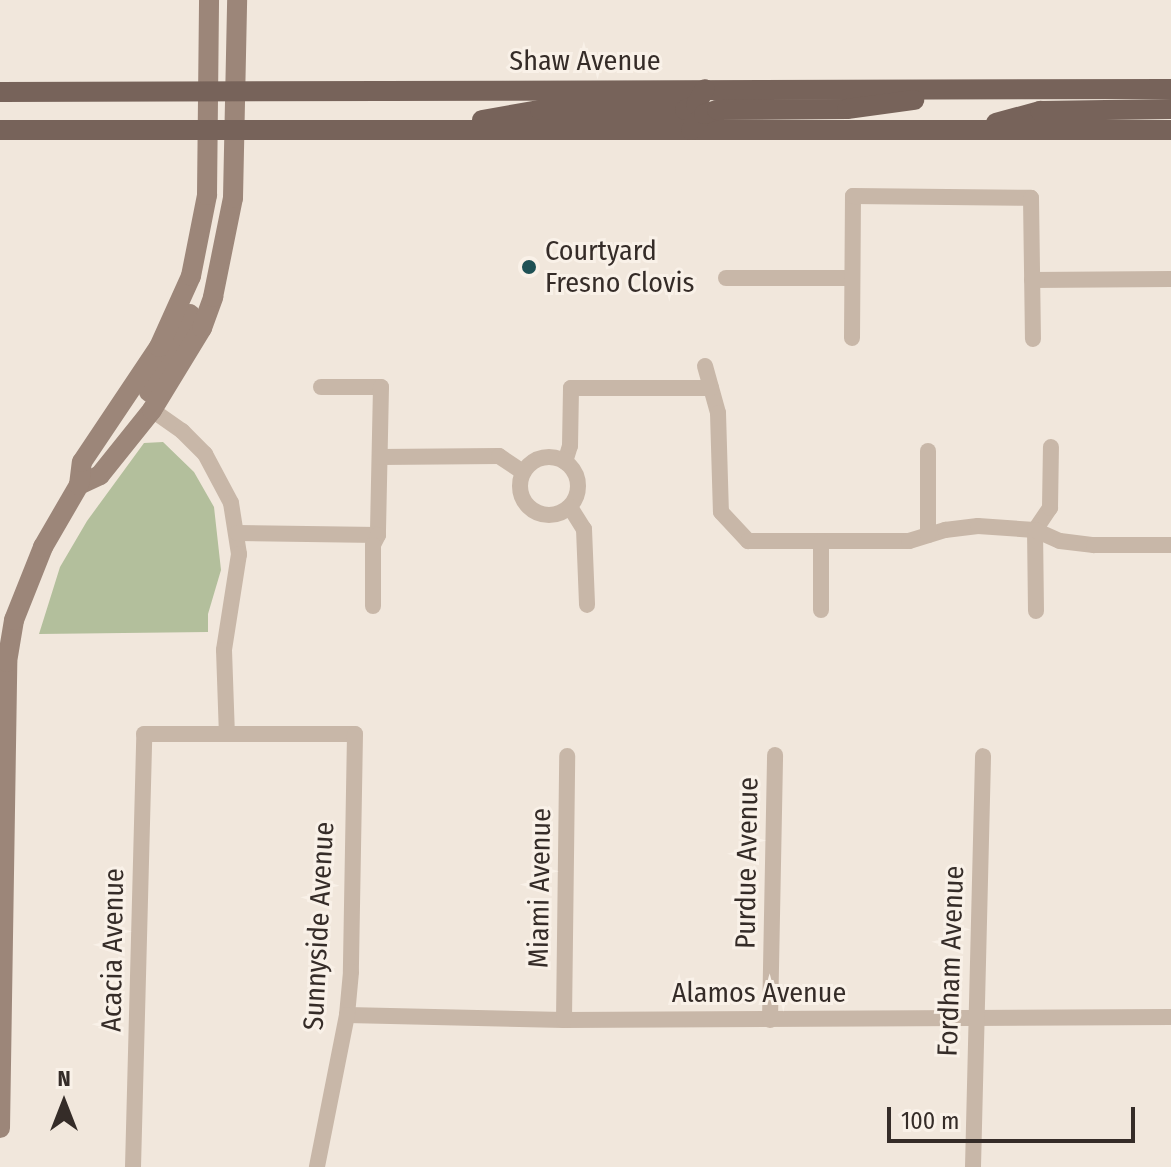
<!DOCTYPE html>
<style>
body{margin:0}
#map{position:relative;width:1171px;height:1167px;overflow:hidden;background:#f1e7dc;font-family:"Fira Sans Condensed",sans-serif}
div>[style]{position:absolute}
.green>*{inset:0;background:#b3bf9c}
.street>*{height:16px;margin:-8px;padding:0 8px;transform-origin:8px;border-radius:8px;background:#c8b7a8}
.street>.ring{margin:-8px;padding:0;box-sizing:content-box;background:none;border:16px solid #c8b7a8;border-radius:50%}
.secondary>*{height:20px;margin:-10px;padding:0 10px;transform-origin:10px;border-radius:10px;background:#9c8679}
.primary>*{height:20px;margin:-10px;padding:0 10px;transform-origin:10px;border-radius:10px;background:#77635a}
.dots>*{width:22px;height:22px;translate:-50% -50%;box-sizing:border-box;border:4px solid #f9f1e8;border-radius:50%}
span{translate:-50% -50%;white-space:nowrap;text-align:center;line-height:1.15;-webkit-text-stroke:6px #f9f1e8;paint-order:stroke}
.street-label{font-size:28px;color:#352c28}
.poi-label{font-size:28px;color:#352c28}
.left{translate:0 -50%;text-align:left}
.north{position:absolute;left:24px;top:1063px;width:80px;height:80px;-webkit-text-stroke:6px #f9f1e8;paint-order:stroke;rotate:0deg;font-size:22px;font-weight:700;line-height:32px;text-align:center;color:#352c28}
.north::after{content:'';display:block;margin:auto;width:28px;height:36px;background:#352c28;clip-path:polygon(50% 0,100% 100%,50% 72%,0 100%)}
.scale{position:absolute;left:887px;top:1107px;width:248px;height:36px;box-sizing:border-box;border:4px solid #352c28;border-top:0;padding-left:10px;font-size:24px;line-height:28px;white-space:nowrap;color:#352c28;-webkit-text-stroke:6px #f9f1e8;paint-order:stroke}
</style>
<div id="map">
<div class="green">
<i style="clip-path:polygon(163px 442px,194px 472px,214px 507px,221px 570px,208px 614px,208px 632px,39px 634px,60px 567px,87px 521px,144px 443px)"></i>
</div>
<div class="street">
<i style="left:726px;top:278px;width:126px"></i>
<i style="left:1032px;top:280px;width:139px;rotate:-0.4deg"></i>
<i style="left:852px;top:338px;width:142px;rotate:-89.6deg"></i>
<i style="left:853px;top:196px;width:178px;rotate:0.6deg"></i>
<i style="left:1031px;top:198px;width:141px;rotate:89.2deg"></i>
<i style="left:705px;top:366px;width:49px;rotate:74.5deg"></i>
<i style="left:718px;top:413px;width:99px;rotate:88.3deg"></i>
<i style="left:721px;top:512px;width:40px;rotate:47deg"></i>
<i style="left:748px;top:541px;width:161px"></i>
<i style="left:909px;top:541px;width:38px;rotate:-17deg"></i>
<i style="left:945px;top:530px;width:33px;rotate:-7deg"></i>
<i style="left:978px;top:526px;width:57px;rotate:4deg"></i>
<i style="left:1035px;top:530px;width:27px;rotate:-56deg"></i>
<i style="left:1050px;top:508px;width:61px;rotate:-89.1deg"></i>
<i style="left:321px;top:387px;width:60px"></i>
<i style="left:381px;top:387px;width:148px;rotate:91.2deg"></i>
<i style="left:152px;top:410px;width:37px;rotate:35deg"></i>
<i style="left:182px;top:431px;width:33px;rotate:45deg"></i>
<i style="left:205px;top:454px;width:55px;rotate:62deg"></i>
<i style="left:231px;top:503px;width:52px;rotate:81.1deg"></i>
<i style="left:239px;top:554px;width:97px;rotate:98.9deg"></i>
<i style="left:224px;top:650px;width:84px;rotate:88deg"></i>
<i style="left:928px;top:451px;width:84px;rotate:90deg"></i>
<i class="ring" style="left:520px;top:457px;width:42px;height:42px"></i>
<i style="left:380px;top:457px;width:119px;rotate:-0.5deg"></i>
<i style="left:499px;top:456px;width:29px;rotate:34deg"></i>
<i style="left:565px;top:462px;width:17px;rotate:-73deg"></i>
<i style="left:570px;top:446px;width:58px;rotate:-89deg"></i>
<i style="left:571px;top:388px;width:140px"></i>
<i style="left:570px;top:507px;width:26px;rotate:58deg"></i>
<i style="left:584px;top:529px;width:76px;rotate:87.7deg"></i>
<i style="left:237px;top:533px;width:141px;rotate:0.8deg"></i>
<i style="left:378px;top:535px;width:11px;rotate:117deg"></i>
<i style="left:373px;top:545px;width:61px;rotate:90deg"></i>
<i style="left:821px;top:610px;width:69px;rotate:-90deg"></i>
<i style="left:1036px;top:611px;width:81px;rotate:-90.7deg"></i>
<i style="left:1035px;top:530px;width:27px;rotate:24deg"></i>
<i style="left:1060px;top:541px;width:34px;rotate:7deg"></i>
<i style="left:1094px;top:545px;width:77px"></i>
<i style="left:347px;top:1015px;width:217px;rotate:1.3deg"></i>
<i style="left:564px;top:1020px;width:607px;rotate:-0.28deg"></i>
<i style="left:564px;top:1020px;width:264px;rotate:-89.3deg"></i>
<i style="left:770px;top:1020px;width:265px;rotate:-88.9deg"></i>
<i style="left:133px;top:1167px;width:433px;rotate:-88.5deg"></i>
<i style="left:144px;top:734px;width:211px"></i>
<i style="left:355px;top:734px;width:238px;rotate:91deg"></i>
<i style="left:351px;top:972px;width:43px;rotate:95.3deg"></i>
<i style="left:347px;top:1015px;width:155px;rotate:101.2deg"></i>
<i style="left:973px;top:1167px;width:411px;rotate:-88.6deg"></i>
</div>
<div class="secondary">
<i style="left:149px;top:392px;width:88px;rotate:-62.3deg"></i>
<i style="left:79px;top:485px;width:23px;rotate:-25deg"></i>
<i style="left:100px;top:475px;width:83px;rotate:-51.3deg"></i>
<i style="left:152px;top:410px;width:96px;rotate:-58.6deg"></i>
<i style="left:202px;top:328px;width:33px;rotate:-70deg"></i>
<i style="left:213px;top:297px;width:101px;rotate:-78.6deg"></i>
<i style="left:233px;top:198px;width:198px;rotate:-88.8deg"></i>
<i style="left:0;top:1128px;width:466px;rotate:-89.1deg"></i>
<i style="left:7px;top:662px;width:43px;rotate:-80.5deg"></i>
<i style="left:14px;top:620px;width:79px;rotate:-68.3deg"></i>
<i style="left:43px;top:547px;width:72px;rotate:-59.9deg"></i>
<i style="left:79px;top:485px;width:23px;rotate:-83deg"></i>
<i style="left:82px;top:462px;width:138px;rotate:-56.2deg"></i>
<i style="left:159px;top:347px;width:78px;rotate:-65.7deg"></i>
<i style="left:191px;top:276px;width:83px;rotate:-78.8deg"></i>
<i style="left:207px;top:195px;width:195px;rotate:-89.4deg"></i>
</div>
<div class="primary">
<i style="left:0;top:92px;width:1171px;rotate:-0.15deg"></i>
<i style="left:482px;top:120px;width:59px;rotate:-9.8deg"></i>
<i style="left:540px;top:110px;width:145px"></i>
<i style="left:685px;top:110px;width:12px;rotate:-24deg"></i>
<i style="left:696px;top:105px;width:18px;rotate:-61deg"></i>
<i style="left:996px;top:123px;width:46px;rotate:-15.3deg"></i>
<i style="left:1040px;top:111px;width:131px;rotate:-0.9deg"></i>
<i style="left:0;top:130px;width:1171px"></i>
<i style="left:691px;top:130px;width:21px;rotate:-51deg"></i>
<i style="left:704px;top:114px;width:14px;rotate:-17deg"></i>
<i style="left:717px;top:110px;width:130px;rotate:-0.4deg"></i>
<i style="left:847px;top:109px;width:68px;rotate:-7.7deg"></i>
</div>
<div class="dots">
<i style="left:529px;top:267px;background:#1f5155"></i>
</div>
<div class="street-label">
<span style="left:585px;top:61px">Shaw Avenue</span>
<span style="left:747px;top:863px;rotate:-89deg">Purdue Avenue</span>
<span style="left:540px;top:888px;rotate:-89deg">Miami Avenue</span>
<span style="left:319px;top:926px;rotate:-87deg">Sunnyside Avenue</span>
<span style="left:113px;top:950px;rotate:-89deg">Acacia Avenue</span>
<span style="left:951px;top:961px;rotate:-88deg">Fordham Avenue</span>
<span style="left:759px;top:993px">Alamos Avenue</span>
</div>
<div class="poi-label">
<span class="left" style="left:545px;top:267px">Courtyard<br>Fresno Clovis</span>
</div>
<div class="north">N</div>
<div class="scale">100 m</div>
</div>
